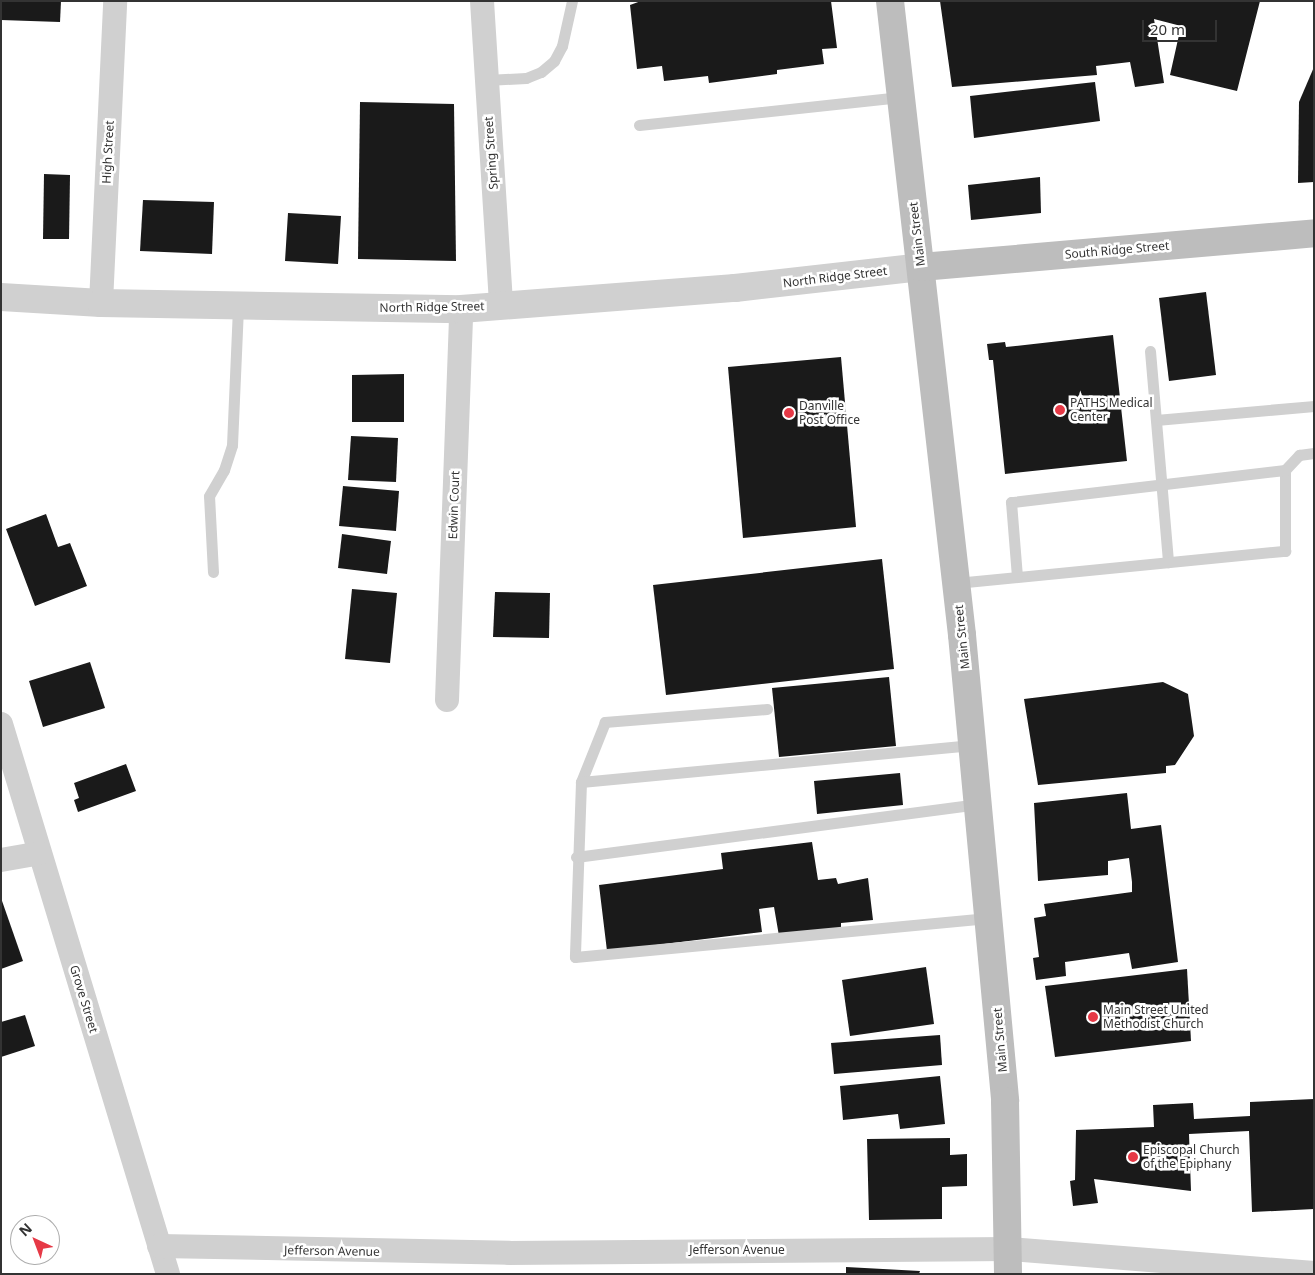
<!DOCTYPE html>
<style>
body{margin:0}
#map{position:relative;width:1315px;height:1275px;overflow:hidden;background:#fff;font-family:"Noto Sans",sans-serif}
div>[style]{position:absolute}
.building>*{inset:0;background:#1a1a1a}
.service>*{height:11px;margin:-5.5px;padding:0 5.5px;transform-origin:5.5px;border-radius:5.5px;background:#d0d0d0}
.minor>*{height:24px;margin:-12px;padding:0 12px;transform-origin:12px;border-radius:12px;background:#d0d0d0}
.tertiary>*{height:28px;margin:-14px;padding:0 14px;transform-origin:14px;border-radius:14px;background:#d0d0d0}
.secondary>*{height:28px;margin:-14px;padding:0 14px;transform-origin:14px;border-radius:14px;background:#bdbdbd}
.dots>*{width:14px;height:14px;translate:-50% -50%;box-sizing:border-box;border:2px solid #fff;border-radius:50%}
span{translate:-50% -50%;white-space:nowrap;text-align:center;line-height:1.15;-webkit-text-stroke:5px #fff;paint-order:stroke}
.street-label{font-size:12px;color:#333}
.poi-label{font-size:12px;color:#333}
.left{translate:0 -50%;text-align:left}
.frame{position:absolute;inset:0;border:2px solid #333;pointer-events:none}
.north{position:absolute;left:10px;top:1215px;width:50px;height:50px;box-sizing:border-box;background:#fff;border:1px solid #adadad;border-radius:50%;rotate:317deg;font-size:14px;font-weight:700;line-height:20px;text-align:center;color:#333}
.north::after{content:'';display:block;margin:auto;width:18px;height:22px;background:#e63946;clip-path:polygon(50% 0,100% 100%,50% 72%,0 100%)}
.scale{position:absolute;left:1142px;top:20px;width:75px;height:22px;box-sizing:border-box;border:2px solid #333;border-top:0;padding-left:6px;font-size:15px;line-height:18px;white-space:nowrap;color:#333;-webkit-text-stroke:4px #fff;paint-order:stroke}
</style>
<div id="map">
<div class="building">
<i style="clip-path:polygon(1px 1px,61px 1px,60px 22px,1px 20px)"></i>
<i style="clip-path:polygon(641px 1px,831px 1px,837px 48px,822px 49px,824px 64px,777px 70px,777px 74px,709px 83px,708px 76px,664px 81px,662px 66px,637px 69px,630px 5px)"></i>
<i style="clip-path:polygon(940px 1px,1260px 1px,1237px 91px,1170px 75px,1181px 26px,1154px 19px,1164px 83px,1135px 87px,1130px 62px,1096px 66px,1097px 75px,952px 87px)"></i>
<i style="clip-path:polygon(1314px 67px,1314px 182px,1298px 183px,1299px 102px)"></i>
<i style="clip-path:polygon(1095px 82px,1100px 121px,974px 138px,970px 96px)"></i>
<i style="clip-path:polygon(360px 102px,454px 104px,456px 261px,358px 259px)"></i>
<i style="clip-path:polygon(44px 174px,70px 175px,69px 239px,43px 239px)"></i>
<i style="clip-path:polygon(1040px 177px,1041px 213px,971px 220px,968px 185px)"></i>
<i style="clip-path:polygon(143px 200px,214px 202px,212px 254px,140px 251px)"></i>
<i style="clip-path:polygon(288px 213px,341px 216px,338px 264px,285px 261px)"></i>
<i style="clip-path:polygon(1206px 292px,1216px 375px,1169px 381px,1159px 298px)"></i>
<i style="clip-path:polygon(1113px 335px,1127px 461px,1005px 474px,993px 360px,989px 360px,987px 344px,1005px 342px,1006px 347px)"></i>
<i style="clip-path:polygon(841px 357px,856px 527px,743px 538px,728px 367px)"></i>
<i style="clip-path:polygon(404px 374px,404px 422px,352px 422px,352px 375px)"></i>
<i style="clip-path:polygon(351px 436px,398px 438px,396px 482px,348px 480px)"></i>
<i style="clip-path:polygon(343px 486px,399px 491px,396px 531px,339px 526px)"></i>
<i style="clip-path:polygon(46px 514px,58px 547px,70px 543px,87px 586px,35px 606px,6px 529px)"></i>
<i style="clip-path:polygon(342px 534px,391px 541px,387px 574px,338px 568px)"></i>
<i style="clip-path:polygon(882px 559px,894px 669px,666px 695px,653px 585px)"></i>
<i style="clip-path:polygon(352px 589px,397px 593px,390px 663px,345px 659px)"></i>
<i style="clip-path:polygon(495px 592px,550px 593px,549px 638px,493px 637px)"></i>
<i style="clip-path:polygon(90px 662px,105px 708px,43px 727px,29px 681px)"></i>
<i style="clip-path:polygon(889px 677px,896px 746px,779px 757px,772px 688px)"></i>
<i style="clip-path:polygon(1163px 682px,1188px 694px,1194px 736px,1175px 765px,1166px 766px,1166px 773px,1038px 785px,1024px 699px)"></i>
<i style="clip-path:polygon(126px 764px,136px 791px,78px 812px,74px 800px,79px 798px,74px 783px)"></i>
<i style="clip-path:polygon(900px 773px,903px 805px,817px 814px,814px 781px)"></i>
<i style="clip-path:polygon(1127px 793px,1131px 829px,1161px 825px,1178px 962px,1132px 969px,1129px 953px,1065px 962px,1066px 976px,1036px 980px,1033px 958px,1039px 957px,1034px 918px,1046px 916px,1044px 904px,1132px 892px,1132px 882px,1129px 858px,1108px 861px,1108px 875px,1038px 881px,1034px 803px)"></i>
<i style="clip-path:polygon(812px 842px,818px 880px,836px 878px,838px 884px,868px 878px,873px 920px,841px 923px,841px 928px,779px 936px,774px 907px,759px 909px,762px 932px,607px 951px,599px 885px,723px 869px,721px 853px)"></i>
<i style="clip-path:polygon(1px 898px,23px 961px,1px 969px)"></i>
<i style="clip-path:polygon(926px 967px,934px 1024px,850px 1036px,842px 980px)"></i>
<i style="clip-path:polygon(1187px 969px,1191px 1041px,1055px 1057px,1045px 986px)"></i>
<i style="clip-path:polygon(25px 1015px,35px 1046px,1px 1057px,1px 1022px)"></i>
<i style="clip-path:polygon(940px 1035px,942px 1065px,834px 1074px,831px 1043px)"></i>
<i style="clip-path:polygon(940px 1076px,945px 1124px,900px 1129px,898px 1114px,843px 1120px,840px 1086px)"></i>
<i style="clip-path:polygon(1314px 1099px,1314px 1209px,1252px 1212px,1249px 1131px,1189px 1134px,1191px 1191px,1094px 1179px,1098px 1203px,1073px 1206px,1070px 1181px,1075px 1180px,1076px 1130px,1154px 1127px,1153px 1105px,1193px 1103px,1194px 1119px,1250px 1116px,1250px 1102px)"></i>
<i style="clip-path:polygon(950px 1138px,950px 1155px,967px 1154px,967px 1186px,942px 1187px,942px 1219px,869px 1220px,867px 1139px)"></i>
<i style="clip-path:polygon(846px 1267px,920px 1271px,919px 1274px,846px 1274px)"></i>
</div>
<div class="service">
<i style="left:487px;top:80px;width:39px;rotate:-3deg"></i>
<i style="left:526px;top:78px;width:16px;rotate:-22deg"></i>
<i style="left:541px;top:72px;width:17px;rotate:-40deg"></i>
<i style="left:554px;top:61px;width:17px;rotate:-62deg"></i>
<i style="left:562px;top:46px;width:46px;rotate:-77.5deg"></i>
<i style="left:639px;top:125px;width:263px;rotate:-6.1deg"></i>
<i style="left:1150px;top:351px;width:212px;rotate:85.1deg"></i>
<i style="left:1156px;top:420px;width:159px;rotate:-5.1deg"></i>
<i style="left:1285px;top:470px;width:21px;rotate:-47deg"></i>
<i style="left:1299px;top:455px;width:15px;rotate:-8deg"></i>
<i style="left:213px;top:572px;width:76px;rotate:-93deg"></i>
<i style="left:209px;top:496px;width:30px;rotate:-60deg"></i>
<i style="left:224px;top:470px;width:26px;rotate:-72deg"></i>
<i style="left:232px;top:445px;width:140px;rotate:-87.5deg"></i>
<i style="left:956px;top:583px;width:331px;rotate:-5.6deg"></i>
<i style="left:1285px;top:551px;width:81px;rotate:-90deg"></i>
<i style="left:1285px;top:470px;width:276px;rotate:173.3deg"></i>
<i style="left:1011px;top:502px;width:75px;rotate:85.4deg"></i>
<i style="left:767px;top:709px;width:163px;rotate:175.4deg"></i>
<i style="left:605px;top:722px;width:65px;rotate:111.8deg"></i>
<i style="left:581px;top:782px;width:393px;rotate:-5.4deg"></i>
<i style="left:581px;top:782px;width:175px;rotate:92deg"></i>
<i style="left:575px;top:957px;width:415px;rotate:-5.4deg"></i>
<i style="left:576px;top:857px;width:404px;rotate:-7.5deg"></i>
</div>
<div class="minor">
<i style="left:482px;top:1px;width:305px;rotate:86.4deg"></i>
<i style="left:101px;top:303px;width:302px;rotate:-87.3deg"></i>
<i style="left:447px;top:700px;width:391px;rotate:-87.9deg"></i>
<i style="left:1px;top:724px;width:575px;rotate:73.11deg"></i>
<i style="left:1px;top:860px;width:39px;rotate:-10deg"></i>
<i style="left:159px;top:1246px;width:350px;rotate:1.1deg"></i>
<i style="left:509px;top:1253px;width:500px;rotate:-0.46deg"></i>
<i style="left:1009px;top:1249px;width:306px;rotate:4.5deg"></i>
</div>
<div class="tertiary">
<i style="left:1px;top:297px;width:100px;rotate:3.4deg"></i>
<i style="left:101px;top:303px;width:360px;rotate:1deg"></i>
<i style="left:461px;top:309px;width:275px;rotate:-4.4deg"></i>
<i style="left:735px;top:288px;width:187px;rotate:-6.4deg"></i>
</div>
<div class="secondary">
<i style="left:890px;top:1px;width:638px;rotate:83.52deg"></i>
<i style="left:962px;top:635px;width:468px;rotate:84.7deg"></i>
<i style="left:1005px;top:1101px;width:173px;rotate:89deg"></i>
<i style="left:921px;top:267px;width:394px;rotate:-4.9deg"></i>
</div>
<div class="dots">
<i style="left:1060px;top:410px;background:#e63946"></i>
<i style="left:789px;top:413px;background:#e63946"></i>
<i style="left:1093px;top:1017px;background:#e63946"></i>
<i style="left:1133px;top:1157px;background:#e63946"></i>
</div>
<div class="street-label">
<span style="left:108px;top:152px;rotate:-87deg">High Street</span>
<span style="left:491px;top:153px;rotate:-94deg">Spring Street</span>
<span style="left:917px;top:234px;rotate:-97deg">Main Street</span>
<span style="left:1117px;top:250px;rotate:-5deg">South Ridge Street</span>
<span style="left:835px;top:277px;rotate:-7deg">North Ridge Street</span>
<span style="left:432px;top:307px;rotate:-1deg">North Ridge Street</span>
<span style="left:454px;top:505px;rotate:-88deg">Edwin Court</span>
<span style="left:962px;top:637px;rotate:-96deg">Main Street</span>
<span style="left:84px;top:999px;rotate:73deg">Grove Street</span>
<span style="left:1000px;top:1040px;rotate:-95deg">Main Street</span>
<span style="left:737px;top:1250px">Jefferson Avenue</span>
<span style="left:332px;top:1251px;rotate:1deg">Jefferson Avenue</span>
</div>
<div class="poi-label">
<span class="left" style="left:1070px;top:410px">PATHS Medical<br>Center</span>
<span class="left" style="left:799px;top:413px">Danville<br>Post Office</span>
<span class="left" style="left:1103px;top:1017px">Main Street United<br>Methodist Church</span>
<span class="left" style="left:1143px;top:1157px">Episcopal Church<br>of the Epiphany</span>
</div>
<div class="frame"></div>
<div class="north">N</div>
<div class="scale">20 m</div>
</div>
